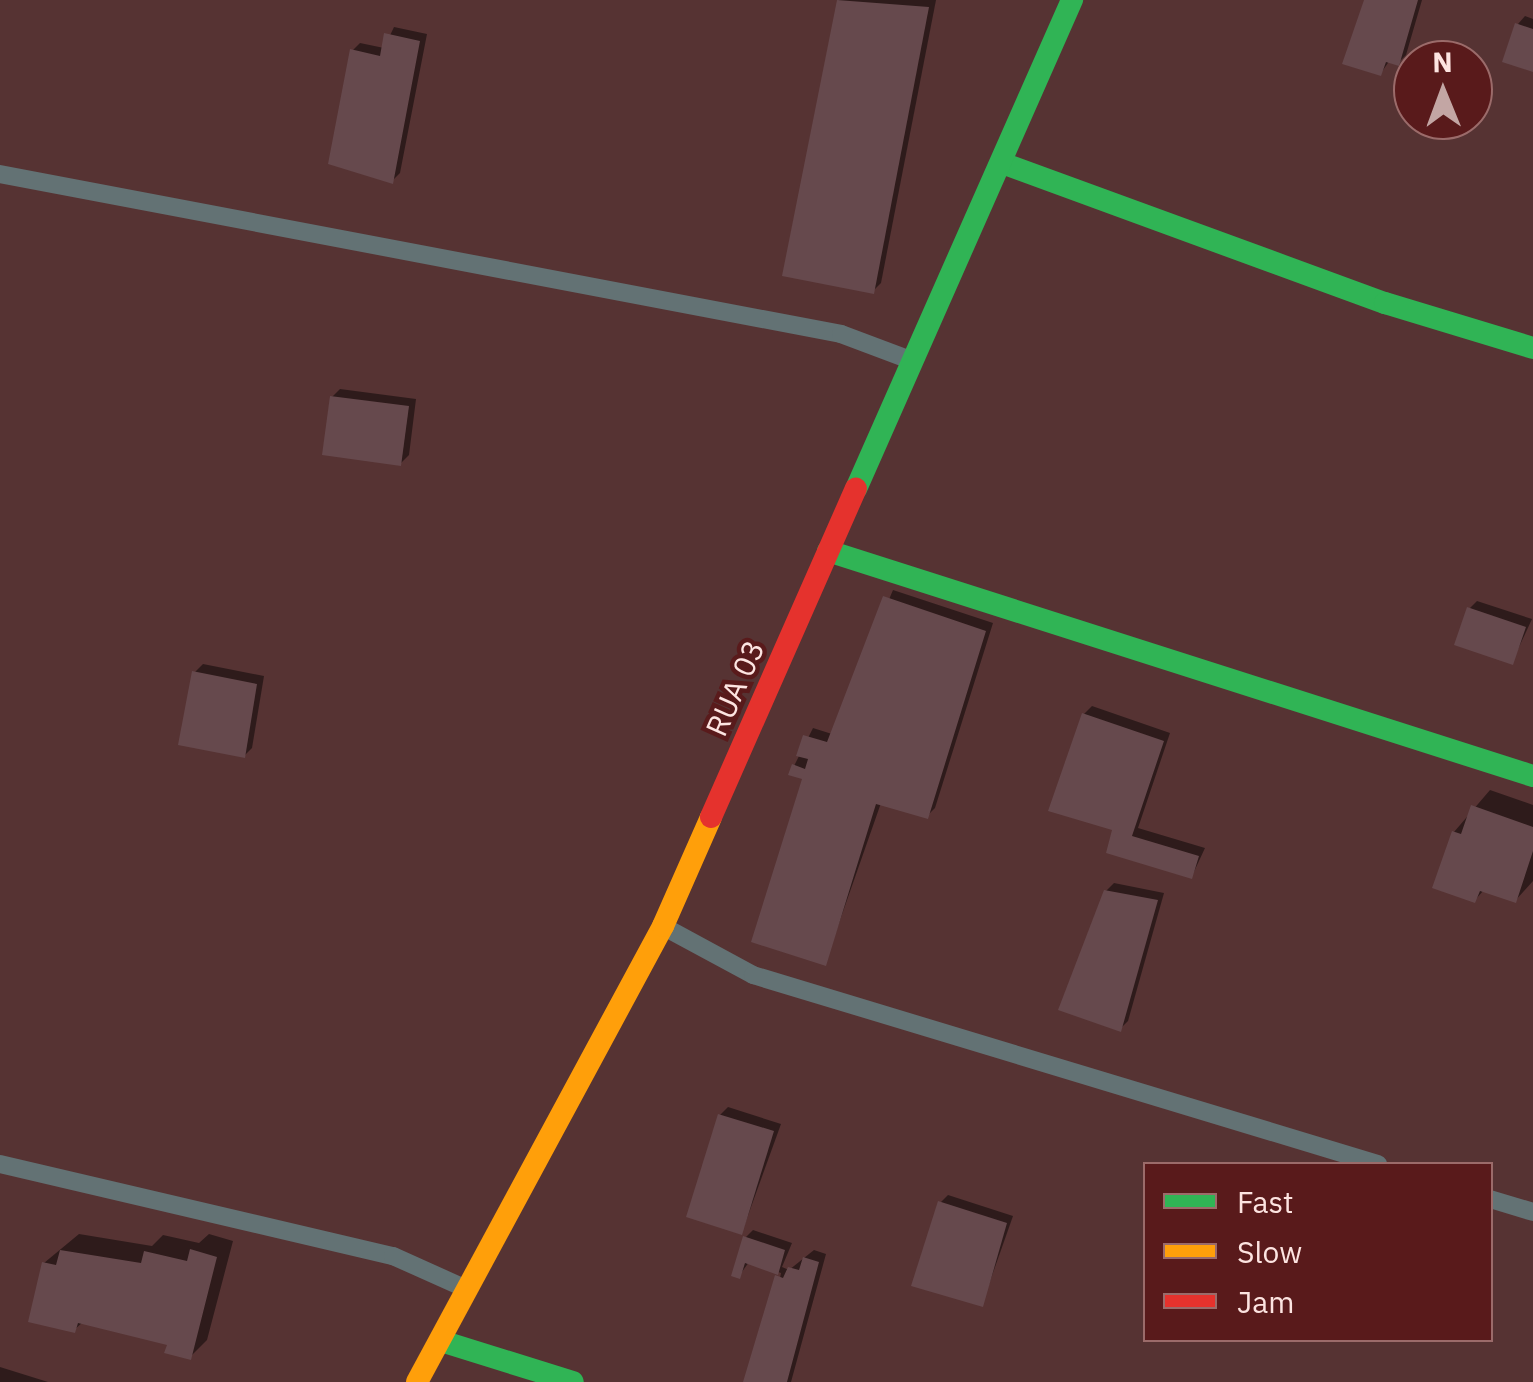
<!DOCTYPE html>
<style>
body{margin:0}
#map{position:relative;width:1533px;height:1382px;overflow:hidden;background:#563333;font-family:"IBM Plex Sans",sans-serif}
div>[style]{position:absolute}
.shadow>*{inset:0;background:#0007}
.building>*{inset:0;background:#66494d}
.lane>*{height:18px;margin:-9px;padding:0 9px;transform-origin:9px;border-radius:9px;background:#637274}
.fast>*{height:22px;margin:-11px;padding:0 11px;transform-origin:11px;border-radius:11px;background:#30b455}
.slow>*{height:22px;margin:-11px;padding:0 11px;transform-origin:11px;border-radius:11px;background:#ff9f0a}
.jam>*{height:22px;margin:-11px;padding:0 11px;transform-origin:11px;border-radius:11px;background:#e5322d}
span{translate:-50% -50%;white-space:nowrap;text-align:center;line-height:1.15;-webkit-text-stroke:9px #591a1b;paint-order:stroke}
.street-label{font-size:30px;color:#fde4e1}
.legend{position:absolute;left:1143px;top:1162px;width:350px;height:180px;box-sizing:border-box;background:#591a1b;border:2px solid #9b6b6a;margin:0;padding:12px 18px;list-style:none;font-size:30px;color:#fde4e1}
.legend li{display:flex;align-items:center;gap:20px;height:50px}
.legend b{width:50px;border:2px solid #9b6b6a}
.north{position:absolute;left:1393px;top:40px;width:100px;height:100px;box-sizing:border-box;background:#591a1b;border:2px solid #9b6b6a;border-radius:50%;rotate:359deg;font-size:28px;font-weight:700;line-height:40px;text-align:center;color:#fde4e1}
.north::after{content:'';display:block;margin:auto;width:35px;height:45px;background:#c3a6a4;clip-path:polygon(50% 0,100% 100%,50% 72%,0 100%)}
</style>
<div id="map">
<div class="shadow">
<i style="clip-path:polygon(839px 0,936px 0,881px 283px,873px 291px,785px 274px)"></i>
<i style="clip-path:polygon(1366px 0,1422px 0,1406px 55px,1398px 63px,1390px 60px,1381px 73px)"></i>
<i style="clip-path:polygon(1525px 16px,1533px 19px,1533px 69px,1518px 24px)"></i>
<i style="clip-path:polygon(394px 27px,427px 34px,400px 173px,392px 181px,352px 51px,360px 43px,384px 48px)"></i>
<i style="clip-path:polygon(340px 389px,416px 399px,409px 455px,401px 463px,332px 397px)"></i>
<i style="clip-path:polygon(893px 590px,993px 623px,935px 808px,927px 816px,881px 803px,825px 963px,806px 777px,794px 766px,813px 728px,832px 734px)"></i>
<i style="clip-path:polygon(1477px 601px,1532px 619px,1512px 662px,1469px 609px)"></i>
<i style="clip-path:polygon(203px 664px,264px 676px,252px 748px,244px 756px,195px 672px)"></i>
<i style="clip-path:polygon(1092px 706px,1170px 733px,1138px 828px,1205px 848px,1192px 876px,1115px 828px,1084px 714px)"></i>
<i style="clip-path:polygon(1490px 790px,1533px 805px,1533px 881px,1515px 901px,1484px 890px,1475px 900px,1454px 832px)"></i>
<i style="clip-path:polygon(1114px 883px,1164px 893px,1128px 1021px,1120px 1029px,1106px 891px)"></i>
<i style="clip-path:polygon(728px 1107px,781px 1124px,742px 1232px,720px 1115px)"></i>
<i style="clip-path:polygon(948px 1195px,1013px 1216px,982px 1304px,940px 1203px)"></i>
<i style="clip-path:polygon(753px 1230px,792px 1243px,782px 1267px,789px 1270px,814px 1250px,826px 1254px,791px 1382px,761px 1382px,781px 1273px,749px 1262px,739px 1276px,745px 1238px)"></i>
<i style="clip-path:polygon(79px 1234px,152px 1246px,163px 1235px,199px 1243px,209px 1234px,233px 1241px,207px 1340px,190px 1357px,170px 1343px,83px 1322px,74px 1330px,44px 1263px)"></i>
<i style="clip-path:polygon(0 1367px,48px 1382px,0 1382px)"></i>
</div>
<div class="building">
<i style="clip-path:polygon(837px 0,929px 7px,874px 294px,782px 276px)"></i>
<i style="clip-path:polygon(1364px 0,1418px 0,1399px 66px,1386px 62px,1381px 76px,1342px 64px)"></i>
<i style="clip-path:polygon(1515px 23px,1533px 29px,1533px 72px,1502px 62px)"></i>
<i style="clip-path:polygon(384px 33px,420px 41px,393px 184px,328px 164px,350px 49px,380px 56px)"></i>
<i style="clip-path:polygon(330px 396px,409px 406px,401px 466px,322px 455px)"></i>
<i style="clip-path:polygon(883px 596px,986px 631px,928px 819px,876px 804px,826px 966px,751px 942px,802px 779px,788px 775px,792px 764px,805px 769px,808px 759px,796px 756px,803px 735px,827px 742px)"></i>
<i style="clip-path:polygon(1467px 607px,1526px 627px,1513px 665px,1454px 645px)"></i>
<i style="clip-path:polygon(192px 671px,257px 684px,245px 758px,178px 745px)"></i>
<i style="clip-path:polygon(1082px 713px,1164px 741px,1132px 836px,1199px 856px,1192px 879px,1106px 853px,1112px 830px,1048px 811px)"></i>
<i style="clip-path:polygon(1471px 805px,1533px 827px,1533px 851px,1516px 903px,1480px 891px,1475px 903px,1432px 888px,1452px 831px,1461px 834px)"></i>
<i style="clip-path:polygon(1104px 890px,1158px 900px,1121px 1032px,1058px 1010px)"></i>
<i style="clip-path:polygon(718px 1114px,774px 1131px,742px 1235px,686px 1217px)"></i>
<i style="clip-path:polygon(938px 1201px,1007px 1223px,983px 1307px,911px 1286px)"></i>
<i style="clip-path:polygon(743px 1236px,785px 1250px,778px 1275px,745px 1263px,740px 1279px,731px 1276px)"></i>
<i style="clip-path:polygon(190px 1249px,217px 1257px,191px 1360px,164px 1353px,167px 1345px,78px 1323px,75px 1333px,28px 1322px,42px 1262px,56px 1265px,60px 1250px,141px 1263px,144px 1251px,187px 1261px)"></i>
<i style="clip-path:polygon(803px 1257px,819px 1262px,787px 1382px,743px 1382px,775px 1275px,783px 1278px,788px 1267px,799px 1270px)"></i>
</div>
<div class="lane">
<i style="left:0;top:174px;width:856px;rotate:10.77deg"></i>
<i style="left:841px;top:334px;width:74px;rotate:20.6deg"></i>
<i style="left:668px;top:929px;width:97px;rotate:28.4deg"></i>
<i style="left:753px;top:975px;width:653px;rotate:16.83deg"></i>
<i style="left:0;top:1164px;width:404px;rotate:13.2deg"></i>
<i style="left:393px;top:1256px;width:76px;rotate:24.2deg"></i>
<i style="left:1490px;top:1199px;width:45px;rotate:16.8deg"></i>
</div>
<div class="fast">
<i style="left:1002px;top:163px;width:408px;rotate:20.1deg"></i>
<i style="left:1385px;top:303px;width:155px;rotate:16.9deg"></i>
<i style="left:856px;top:489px;width:535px;rotate:-66.17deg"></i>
<i style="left:828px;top:551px;width:740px;rotate:17.7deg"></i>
<i style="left:441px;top:1341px;width:138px;rotate:17.3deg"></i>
</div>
<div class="slow">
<i style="left:417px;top:1382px;width:518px;rotate:-61.65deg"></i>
<i style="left:663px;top:926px;width:119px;rotate:-66.2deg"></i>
</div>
<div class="jam">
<i style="left:711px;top:817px;width:359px;rotate:-66.2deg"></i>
</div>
<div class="street-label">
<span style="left:735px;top:688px;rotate:-66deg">RUA 03</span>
</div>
<ul class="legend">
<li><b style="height:12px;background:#30b455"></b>Fast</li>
<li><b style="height:12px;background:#ff9f0a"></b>Slow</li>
<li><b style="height:12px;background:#e5322d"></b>Jam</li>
</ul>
<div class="north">N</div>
</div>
